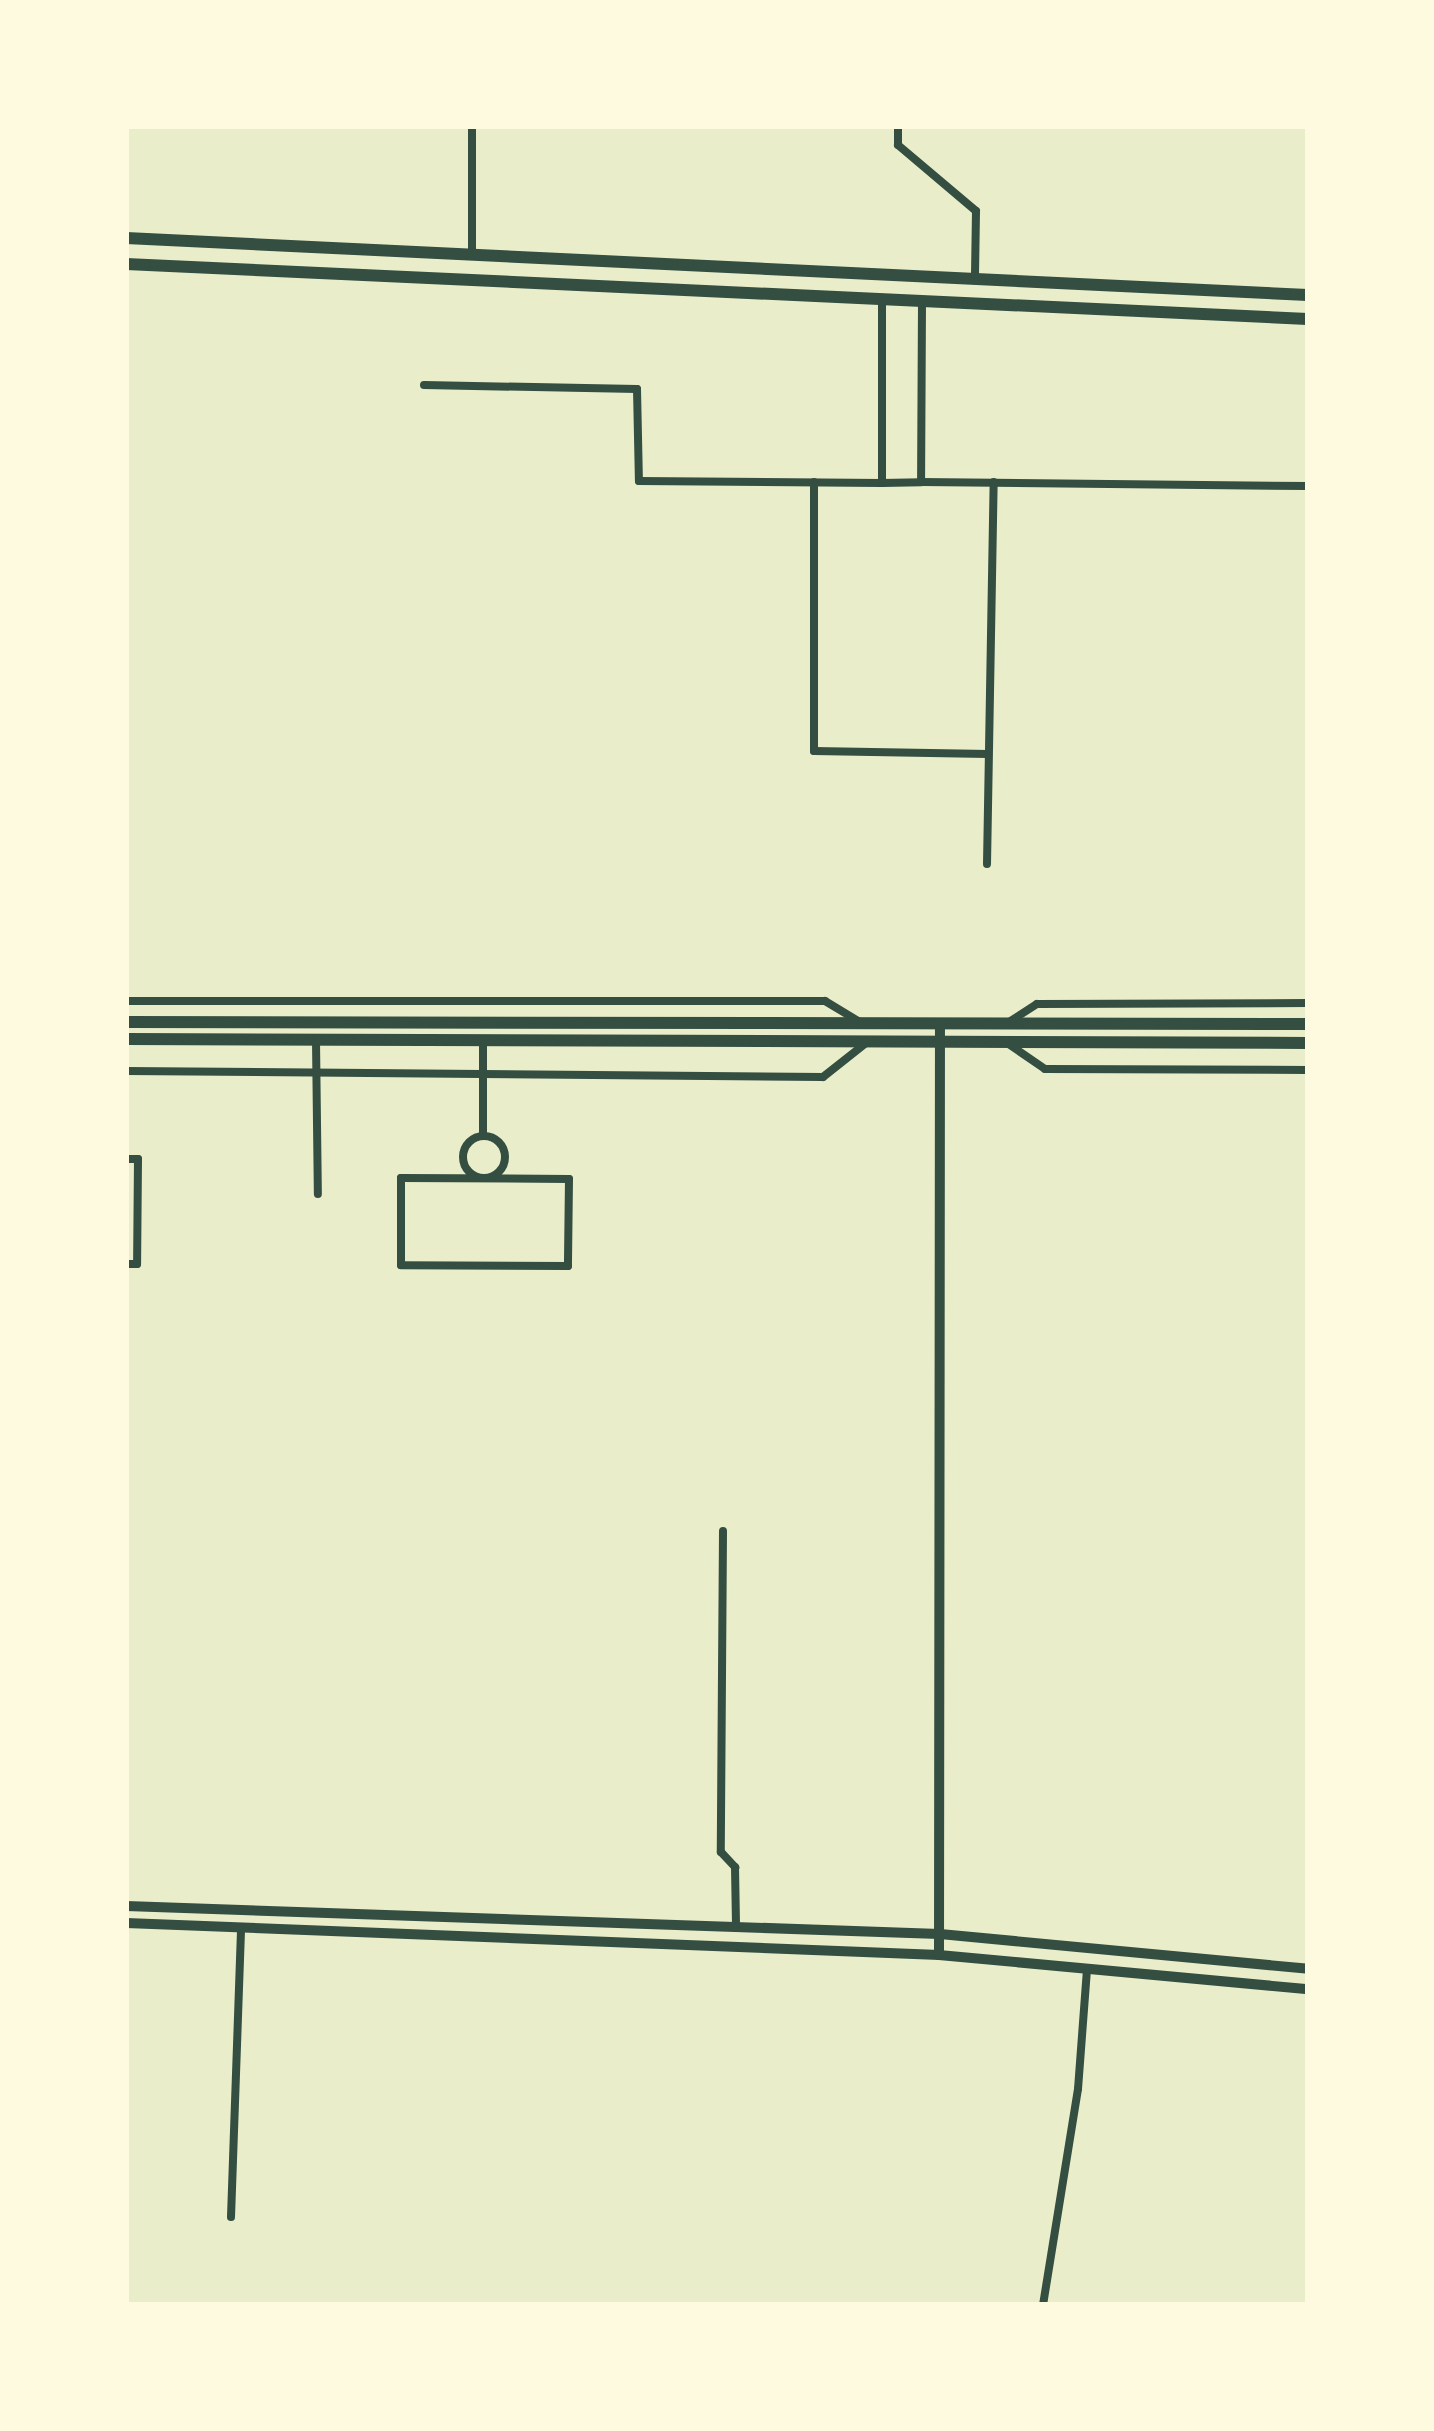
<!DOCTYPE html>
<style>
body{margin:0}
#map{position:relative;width:1434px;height:2431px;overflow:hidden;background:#e9edc9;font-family:"Sofia Sans Condensed",sans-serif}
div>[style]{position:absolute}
.minor>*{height:8px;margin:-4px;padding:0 4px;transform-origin:4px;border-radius:4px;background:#344e41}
.minor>.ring{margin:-4px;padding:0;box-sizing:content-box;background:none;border:8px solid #344e41;border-radius:50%}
.tertiary>*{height:10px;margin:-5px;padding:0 5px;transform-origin:5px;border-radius:5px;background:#344e41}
.secondary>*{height:12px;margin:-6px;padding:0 6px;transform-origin:6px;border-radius:6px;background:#344e41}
span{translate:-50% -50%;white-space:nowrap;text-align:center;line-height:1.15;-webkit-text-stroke:9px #fefae0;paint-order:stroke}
.frame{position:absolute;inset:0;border:129px solid #fefae0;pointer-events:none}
</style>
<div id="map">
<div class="minor">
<i style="left:898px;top:126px;width:19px;rotate:90deg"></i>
<i style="left:898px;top:145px;width:102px;rotate:40.2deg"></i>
<i style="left:976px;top:211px;width:67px;rotate:90.9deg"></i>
<i style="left:472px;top:254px;width:128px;rotate:-90deg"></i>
<i style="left:922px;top:303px;width:179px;rotate:90.3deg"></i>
<i style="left:921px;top:482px;width:387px;rotate:0.6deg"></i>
<i style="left:424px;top:385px;width:213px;rotate:1.1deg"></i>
<i style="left:637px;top:389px;width:92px;rotate:88.8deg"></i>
<i style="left:639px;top:481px;width:243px;rotate:0.5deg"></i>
<i style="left:882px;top:483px;width:182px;rotate:-90deg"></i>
<i style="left:814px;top:482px;width:269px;rotate:90deg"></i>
<i style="left:814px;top:751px;width:174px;rotate:1deg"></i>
<i style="left:882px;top:483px;width:39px;rotate:-1deg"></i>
<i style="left:987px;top:864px;width:382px;rotate:-89deg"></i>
<i style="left:126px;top:1001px;width:699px"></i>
<i style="left:825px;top:1001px;width:39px;rotate:31deg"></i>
<i style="left:1009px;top:1022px;width:33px;rotate:-33deg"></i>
<i style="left:1037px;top:1004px;width:271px;rotate:-0.2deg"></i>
<i style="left:316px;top:1041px;width:153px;rotate:89.3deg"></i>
<i style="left:483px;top:1043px;width:92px;rotate:90deg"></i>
<i style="left:1010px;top:1045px;width:42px;rotate:34.4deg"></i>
<i style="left:1045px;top:1069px;width:263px;rotate:0.2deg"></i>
<i style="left:126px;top:1071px;width:697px;rotate:0.49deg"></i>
<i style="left:823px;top:1077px;width:55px;rotate:-38.3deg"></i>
<i class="ring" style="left:463px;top:1136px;width:34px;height:34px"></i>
<i style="left:126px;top:1159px;width:12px"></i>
<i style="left:138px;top:1159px;width:105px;rotate:90.5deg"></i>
<i style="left:137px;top:1264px;width:11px;rotate:180deg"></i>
<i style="left:401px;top:1178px;width:168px;rotate:0.3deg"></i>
<i style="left:569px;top:1179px;width:87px;rotate:90.7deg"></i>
<i style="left:568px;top:1266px;width:167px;rotate:-179.7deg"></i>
<i style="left:401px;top:1265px;width:87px;rotate:-90deg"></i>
<i style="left:723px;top:1531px;width:321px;rotate:90.4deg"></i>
<i style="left:721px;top:1852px;width:21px;rotate:47deg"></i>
<i style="left:735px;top:1867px;width:59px;rotate:89deg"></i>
<i style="left:231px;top:2217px;width:289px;rotate:-88deg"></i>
<i style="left:1043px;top:2305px;width:219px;rotate:-80.8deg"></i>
<i style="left:1078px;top:2089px;width:120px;rotate:-85.7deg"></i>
</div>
<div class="tertiary">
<i style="left:126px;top:1906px;width:814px;rotate:1.97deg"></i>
<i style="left:940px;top:1934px;width:370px;rotate:5.4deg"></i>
<i style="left:126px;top:1923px;width:814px;rotate:2.25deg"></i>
<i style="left:939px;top:1955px;width:371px;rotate:5.3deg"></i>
<i style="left:939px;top:1955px;width:930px;rotate:-89.94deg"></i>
</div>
<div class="secondary">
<i style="left:126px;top:238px;width:1183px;rotate:2.76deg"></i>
<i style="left:126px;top:264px;width:1183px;rotate:2.66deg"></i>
<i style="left:126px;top:1022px;width:1182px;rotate:0.1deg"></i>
<i style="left:126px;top:1039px;width:1182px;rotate:0.19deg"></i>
</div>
<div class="frame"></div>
</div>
